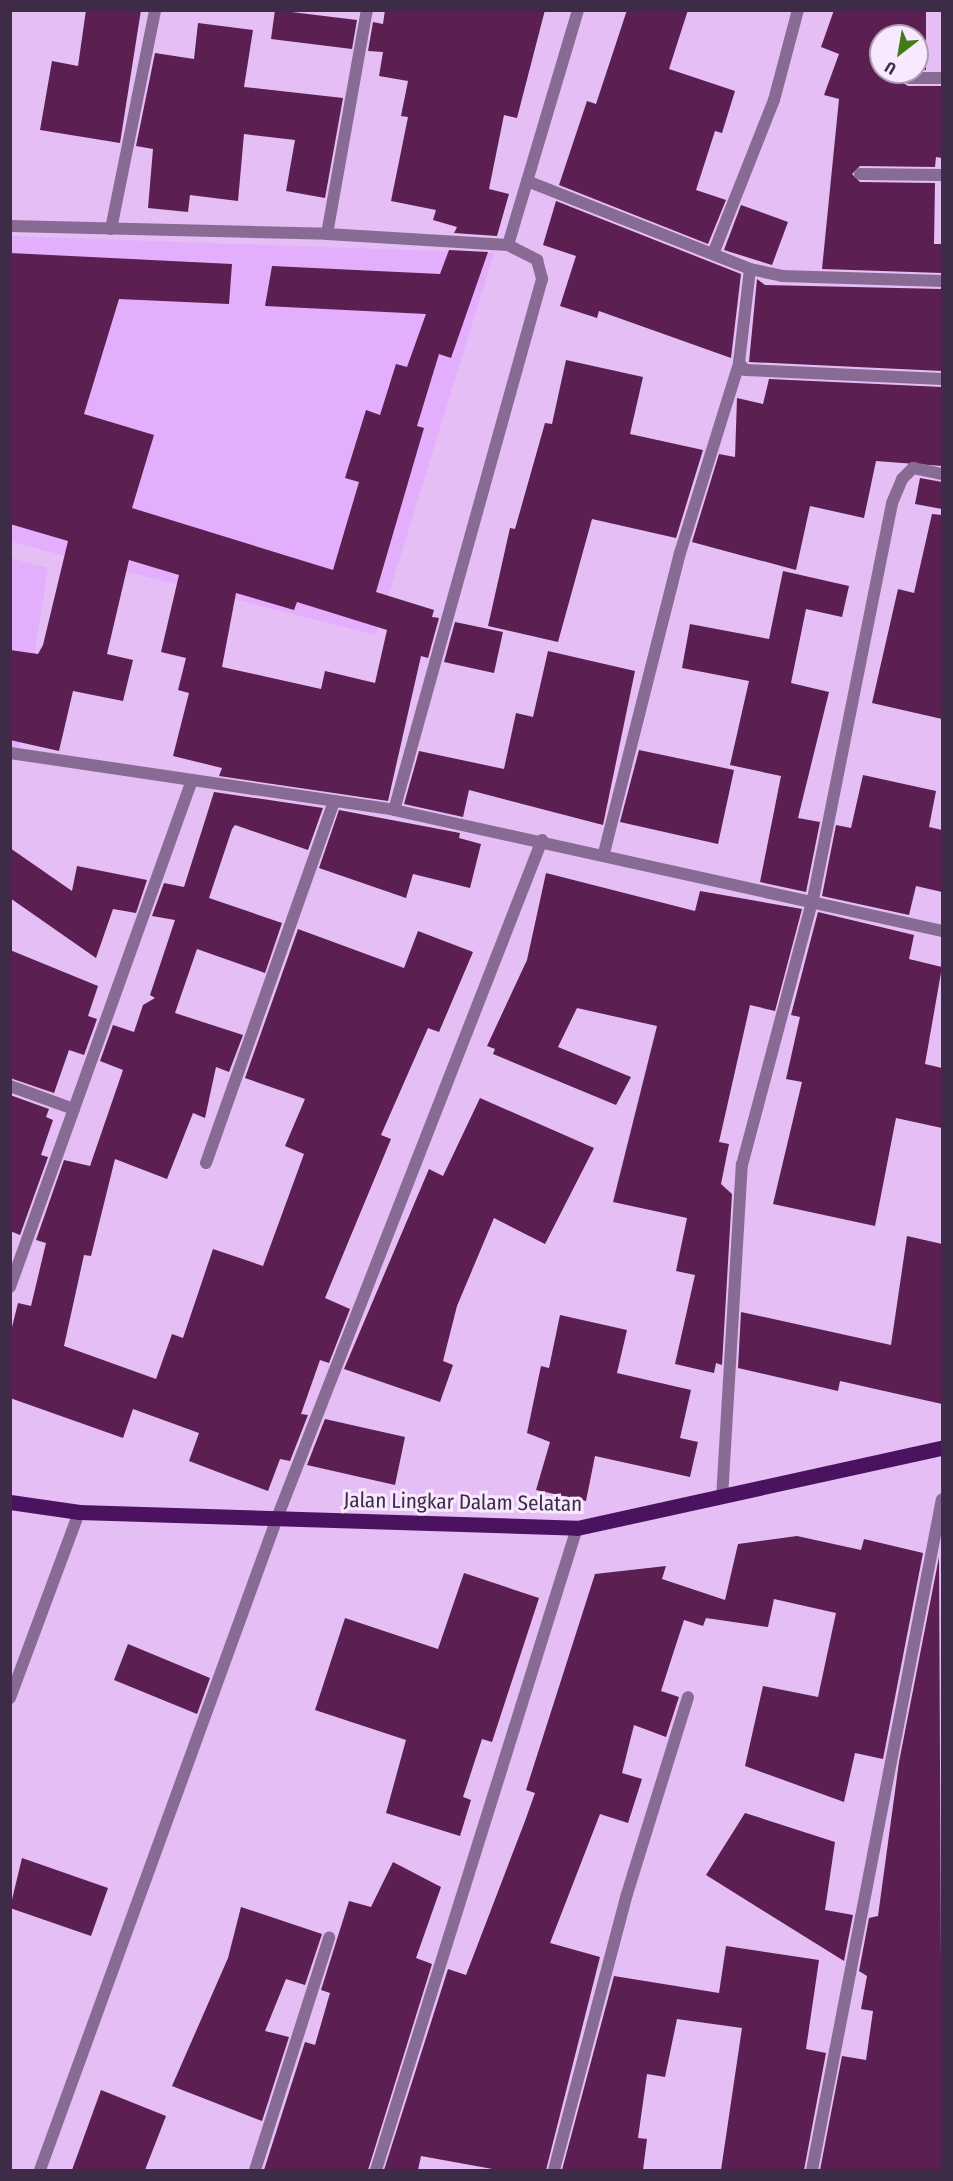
<!DOCTYPE html>
<style>
body{margin:0}
#map{position:relative;width:953px;height:2181px;overflow:hidden;background:#e5bef6;font-family:"Fira Sans Condensed",sans-serif}
div>[style]{position:absolute}
.built>*{inset:0;background:#e3aefb}
.building>*{inset:0;background:#5c1f51}
.street>*{height:12px;margin:-6px;padding:0 6px;transform-origin:6px;border-radius:6px;background:#886b94}
.primary>*{height:15px;margin:-7.5px;padding:0 7.5px;transform-origin:7.5px;border-radius:7.5px;background:#4b135f}
span{translate:-50% -50%;white-space:nowrap;text-align:center;line-height:1.15;-webkit-text-stroke:6px #f8e9ff;paint-order:stroke}
.street-label{font-size:21px;color:#3e2b47}
.frame{position:absolute;inset:0;border:12px solid #3e2b47;pointer-events:none}
.north{position:absolute;left:869px;top:24px;width:60px;height:60px;box-sizing:border-box;background:#f8e9ff;border:2px solid #ae9db5;border-radius:50%;rotate:211deg;font-size:16px;font-weight:700;line-height:24px;text-align:center;color:#3e2b47}
.north::after{content:'';display:block;margin:auto;width:21px;height:27px;background:#407b14;clip-path:polygon(50% 0,100% 100%,50% 72%,0 100%)}
</style>
<div id="map">
<div class="built">
<i style="clip-path:polygon(10px 236px,494px 253px,376px 635px,11px 542px)"></i>
<i style="clip-path:polygon(10px 558px,48px 568px,19px 749px,10px 748px)"></i>
</div>
<div class="building">
<i style="clip-path:polygon(86px 10px,141px 10px,120px 143px,40px 130px,52px 61px,78px 66px)"></i>
<i style="clip-path:polygon(275px 10px,357px 20px,352px 49px,271px 39px)"></i>
<i style="clip-path:polygon(385px 10px,545px 10px,517px 118px,504px 115px,489px 189px,509px 194px,497px 236px,454px 233px,457px 227px,433px 220px,436px 210px,391px 201px,408px 117px,401px 116px,408px 81px,379px 76px,383px 52px,368px 51px,373px 22px,383px 24px)"></i>
<i style="clip-path:polygon(627px 10px,688px 10px,669px 69px,735px 91px,722px 133px,715px 131px,696px 190px,726px 200px,708px 244px,559px 185px,587px 101px,596px 104px)"></i>
<i style="clip-path:polygon(834px 10px,926px 10px,926px 70px,917px 70px,917px 36px,881px 36px,881px 72px,904px 72px,902px 82px,908px 86px,942px 86px,942px 158px,936px 157px,935px 167px,860px 166px,852px 174px,860px 182px,935px 183px,934px 244px,942px 244px,942px 273px,822px 269px,839px 99px,824px 95px,839px 54px,821px 47px)"></i>
<i style="clip-path:polygon(198px 23px,253px 30px,244px 87px,343px 98px,325px 198px,286px 191px,295px 140px,244px 134px,238px 201px,190px 195px,188px 212px,148px 208px,153px 149px,136px 146px,155px 53px,194px 59px)"></i>
<i style="clip-path:polygon(556px 201px,741px 274px,731px 358px,599px 311px,597px 318px,560px 306px,576px 256px,543px 245px)"></i>
<i style="clip-path:polygon(741px 205px,788px 222px,772px 265px,724px 250px)"></i>
<i style="clip-path:polygon(evenodd,449px 250px,488px 252px,451px 358px,439px 354px,417px 426px,424px 428px,376px 592px,434px 610px,432px 617px,439px 618px,428px 658px,421px 656px,388px 801px,219px 776px,222px 768px,173px 756px,189px 693px,178px 690px,186px 658px,161px 652px,179px 575px,129px 560px,107px 654px,133px 660px,123px 701px,73px 691px,59px 751px,10px 740px,10px 650px,38px 654px,43px 645px,68px 541px,10px 524px,10px 253px,232px 264px,229px 304px,119px 299px,84px 414px,154px 435px,132px 508px,333px 570px,359px 482px,345px 478px,366px 410px,380px 415px,396px 364px,407px 367px,426px 314px,265px 306px,272px 266px,440px 274px,449px 250px,236px 593px,294px 610px,297px 602px,387px 630px,375px 683px,325px 671px,321px 689px,222px 667px,236px 593px)"></i>
<i style="clip-path:polygon(757px 279px,765px 285px,942px 289px,942px 371px,749px 362px)"></i>
<i style="clip-path:polygon(566px 360px,643px 377px,630px 434px,703px 450px,676px 538px,592px 519px,558px 642px,488px 626px,510px 528px,515px 529px,545px 423px,552px 424px)"></i>
<i style="clip-path:polygon(769px 379px,942px 387px,942px 466px,876px 461px,864px 518px,810px 506px,796px 570px,692px 542px,719px 454px,735px 457px,737px 398px,763px 404px)"></i>
<i style="clip-path:polygon(920px 478px,942px 482px,942px 509px,915px 504px)"></i>
<i style="clip-path:polygon(932px 514px,942px 515px,942px 719px,872px 703px,898px 589px,914px 593px)"></i>
<i style="clip-path:polygon(783px 571px,849px 586px,842px 617px,806px 609px,791px 683px,829px 692px,798px 818px,820px 822px,806px 892px,760px 882px,781px 776px,730px 765px,749px 681px,682px 668px,690px 624px,769px 639px)"></i>
<i style="clip-path:polygon(455px 622px,503px 632px,494px 673px,444px 662px)"></i>
<i style="clip-path:polygon(548px 651px,635px 671px,603px 825px,469px 790px,463px 817px,404px 804px,419px 751px,504px 769px,516px 713px,533px 717px)"></i>
<i style="clip-path:polygon(639px 750px,734px 770px,718px 844px,620px 822px)"></i>
<i style="clip-path:polygon(863px 775px,936px 791px,929px 827px,942px 830px,942px 892px,916px 886px,909px 915px,822px 896px,836px 825px,851px 828px)"></i>
<i style="clip-path:polygon(214px 792px,323px 808px,308px 850px,235px 825px,232px 829px,209px 898px,282px 923px,265px 973px,197px 949px,175px 1013px,243px 1035px,229px 1072px,216px 1067px,205px 1118px,193px 1113px,167px 1179px,115px 1159px,91px 1256px,84px 1255px,64px 1346px,156px 1379px,172px 1334px,183px 1338px,213px 1249px,263px 1266px,304px 1154px,285px 1146px,305px 1099px,245px 1078px,298px 929px,404px 968px,418px 931px,473px 952px,439px 1032px,428px 1028px,381px 1135px,391px 1139px,325px 1298px,350px 1309px,329px 1363px,320px 1360px,301px 1414px,308px 1415px,290px 1461px,280px 1459px,268px 1491px,189px 1461px,199px 1433px,133px 1409px,123px 1438px,10px 1398px,10px 1335px,18px 1303px,31px 1306px,46px 1243px,36px 1240px,64px 1160px,90px 1166px,123px 1070px,100px 1061px,113px 1025px,134px 1032px,143px 1005px,155px 998px,150px 995px,175px 920px,152px 916px,164px 883px,184px 887px)"></i>
<i style="clip-path:polygon(339px 810px,460px 833px,459px 838px,481px 844px,470px 888px,413px 874px,406px 898px,319px 868px)"></i>
<i style="clip-path:polygon(10px 848px,72px 891px,77px 866px,147px 880px,136px 913px,113px 909px,96px 958px,10px 898px)"></i>
<i style="clip-path:polygon(546px 873px,695px 911px,700px 891px,802px 909px,775px 1011px,750px 1005px,719px 1142px,729px 1144px,721px 1184px,732px 1194px,722px 1365px,716px 1363px,714px 1373px,675px 1364px,695px 1275px,676px 1271px,687px 1218px,613px 1202px,657px 1026px,577px 1008px,558px 1047px,631px 1077px,616px 1105px,493px 1054px,495px 1049px,487px 1046px,527px 960px)"></i>
<i style="clip-path:polygon(818px 912px,914px 935px,909px 959px,942px 967px,925px 1064px,942px 1068px,942px 1128px,896px 1118px,875px 1226px,773px 1204px,802px 1082px,786px 1079px,800px 1017px,791px 1015px)"></i>
<i style="clip-path:polygon(10px 950px,98px 986px,88px 1016px,97px 1019px,84px 1055px,69px 1050px,54px 1093px,10px 1078px)"></i>
<i style="clip-path:polygon(10px 1095px,49px 1109px,46px 1117px,53px 1120px,41px 1155px,48px 1157px,20px 1235px,10px 1231px)"></i>
<i style="clip-path:polygon(480px 1098px,594px 1148px,545px 1244px,494px 1218px,457px 1306px,443px 1361px,453px 1365px,440px 1402px,344px 1369px,429px 1169px,443px 1176px)"></i>
<i style="clip-path:polygon(907px 1236px,942px 1244px,942px 1404px,840px 1381px,838px 1391px,738px 1368px,741px 1312px,891px 1345px)"></i>
<i style="clip-path:polygon(560px 1315px,627px 1330px,617px 1373px,691px 1390px,680px 1438px,698px 1442px,690px 1477px,595px 1456px,586px 1501px,536px 1490px,550px 1442px,527px 1433px,541px 1366px,549px 1368px)"></i>
<i style="clip-path:polygon(325px 1419px,405px 1437px,395px 1485px,307px 1465px)"></i>
<i style="clip-path:polygon(797px 1536px,861px 1550px,864px 1539px,923px 1553px,883px 1759px,855px 1753px,844px 1802px,745px 1766px,763px 1686px,818px 1697px,836px 1613px,774px 1599px,768px 1627px,706px 1618px,703px 1626px,684px 1620px,661px 1691px,679px 1697px,666px 1737px,634px 1725px,622px 1773px,642px 1779px,628px 1823px,600px 1814px,550px 1943px,600px 1957px,546px 2170px,498px 2170px,421px 2156px,418px 2170px,384px 2170px,448px 1969px,466px 1975px,525px 1821px,535px 1793px,526px 1790px,595px 1574px,666px 1566px,662px 1579px,725px 1600px,738px 1544px)"></i>
<i style="clip-path:polygon(939px 1557px,942px 2170px,820px 2170px,842px 2056px,866px 2060px,873px 2011px,861px 2009px,867px 1976px,859px 1971px,869px 1918px,878px 1916px,899px 1762px)"></i>
<i style="clip-path:polygon(464px 1573px,539px 1598px,492px 1742px,482px 1739px,463px 1797px,471px 1800px,460px 1836px,386px 1813px,406px 1740px,315px 1710px,345px 1618px,438px 1649px)"></i>
<i style="clip-path:polygon(128px 1644px,210px 1678px,197px 1714px,114px 1680px)"></i>
<i style="clip-path:polygon(745px 1813px,835px 1842px,825px 1910px,853px 1915px,844px 1961px,706px 1875px)"></i>
<i style="clip-path:polygon(22px 1858px,108px 1888px,91px 1936px,10px 1908px)"></i>
<i style="clip-path:polygon(393px 1862px,441px 1887px,416px 1958px,432px 1964px,368px 2170px,264px 2170px,305px 2042px,315px 2045px,330px 1993px,321px 1990px,349px 1901px,371px 1907px)"></i>
<i style="clip-path:polygon(241px 1907px,322px 1934px,305px 1985px,286px 1979px,265px 2031px,289px 2037px,262px 2121px,172px 2086px,228px 1958px)"></i>
<i style="clip-path:polygon(726px 1946px,819px 1960px,806px 2049px,826px 2053px,804px 2170px,721px 2170px,742px 2028px,677px 2019px,665px 2077px,647px 2074px,638px 2138px,647px 2139px,643px 2170px,562px 2170px,614px 1976px,719px 1993px)"></i>
<i style="clip-path:polygon(101px 2090px,166px 2116px,145px 2170px,72px 2170px)"></i>
</div>
<div class="street">
<i style="left:909px;top:78px;width:33px"></i>
<i style="left:860px;top:174px;width:82px;rotate:0.7deg"></i>
<i style="left:527px;top:181px;width:240px;rotate:21.5deg"></i>
<i style="left:750px;top:269px;width:33px;rotate:12deg"></i>
<i style="left:782px;top:276px;width:160px;rotate:1.8deg"></i>
<i style="left:10px;top:226px;width:317px;rotate:1.4deg"></i>
<i style="left:327px;top:234px;width:181px;rotate:3.5deg"></i>
<i style="left:508px;top:245px;width:33px;rotate:27deg"></i>
<i style="left:537px;top:260px;width:20px;rotate:75deg"></i>
<i style="left:542px;top:279px;width:551px;rotate:105.57deg"></i>
<i style="left:111px;top:229px;width:223px;rotate:-78.6deg"></i>
<i style="left:327px;top:234px;width:228px;rotate:-79.9deg"></i>
<i style="left:508px;top:245px;width:245px;rotate:-73.4deg"></i>
<i style="left:713px;top:254px;width:166px;rotate:-68.4deg"></i>
<i style="left:774px;top:100px;width:93px;rotate:-75.1deg"></i>
<i style="left:750px;top:269px;width:95px;rotate:96.7deg"></i>
<i style="left:739px;top:363px;width:9px;rotate:49deg"></i>
<i style="left:745px;top:370px;width:197px;rotate:2.6deg"></i>
<i style="left:10px;top:753px;width:388px;rotate:8.4deg"></i>
<i style="left:394px;top:810px;width:561px;rotate:12.45deg"></i>
<i style="left:604px;top:853px;width:309px;rotate:-75.8deg"></i>
<i style="left:680px;top:553px;width:199px;rotate:-72.7deg"></i>
<i style="left:10px;top:1086px;width:68px;rotate:19.8deg"></i>
<i style="left:206px;top:1163px;width:384px;rotate:-70.5deg"></i>
<i style="left:10px;top:1287px;width:539px;rotate:-70.25deg"></i>
<i style="left:722px;top:1498px;width:334px;rotate:-86.6deg"></i>
<i style="left:742px;top:1165px;width:275px;rotate:-75.1deg"></i>
<i style="left:813px;top:899px;width:404px;rotate:-78.7deg"></i>
<i style="left:892px;top:503px;width:26px;rotate:-67deg"></i>
<i style="left:902px;top:479px;width:16px;rotate:-45deg"></i>
<i style="left:913px;top:468px;width:30px;rotate:12deg"></i>
<i style="left:10px;top:1698px;width:198px;rotate:-69.6deg"></i>
<i style="left:40px;top:2170px;width:694px;rotate:-70.02deg"></i>
<i style="left:277px;top:1518px;width:728px;rotate:-68.65deg"></i>
<i style="left:255px;top:2170px;width:244px;rotate:-72.3deg"></i>
<i style="left:376px;top:2170px;width:673px;rotate:-72.62deg"></i>
<i style="left:554px;top:2170px;width:285px;rotate:-75.2deg"></i>
<i style="left:627px;top:1894px;width:206px;rotate:-72.8deg"></i>
<i style="left:812px;top:2170px;width:683px;rotate:-79.04deg"></i>
</div>
<div class="primary">
<i style="left:10px;top:1502px;width:70px;rotate:8.2deg"></i>
<i style="left:79px;top:1512px;width:498px;rotate:1.8deg"></i>
<i style="left:577px;top:1528px;width:374px;rotate:-12.4deg"></i>
</div>
<div class="street-label">
<span style="left:463px;top:1502px;rotate:1deg">Jalan Lingkar Dalam Selatan</span>
</div>
<div class="frame"></div>
<div class="north">U</div>
</div>
